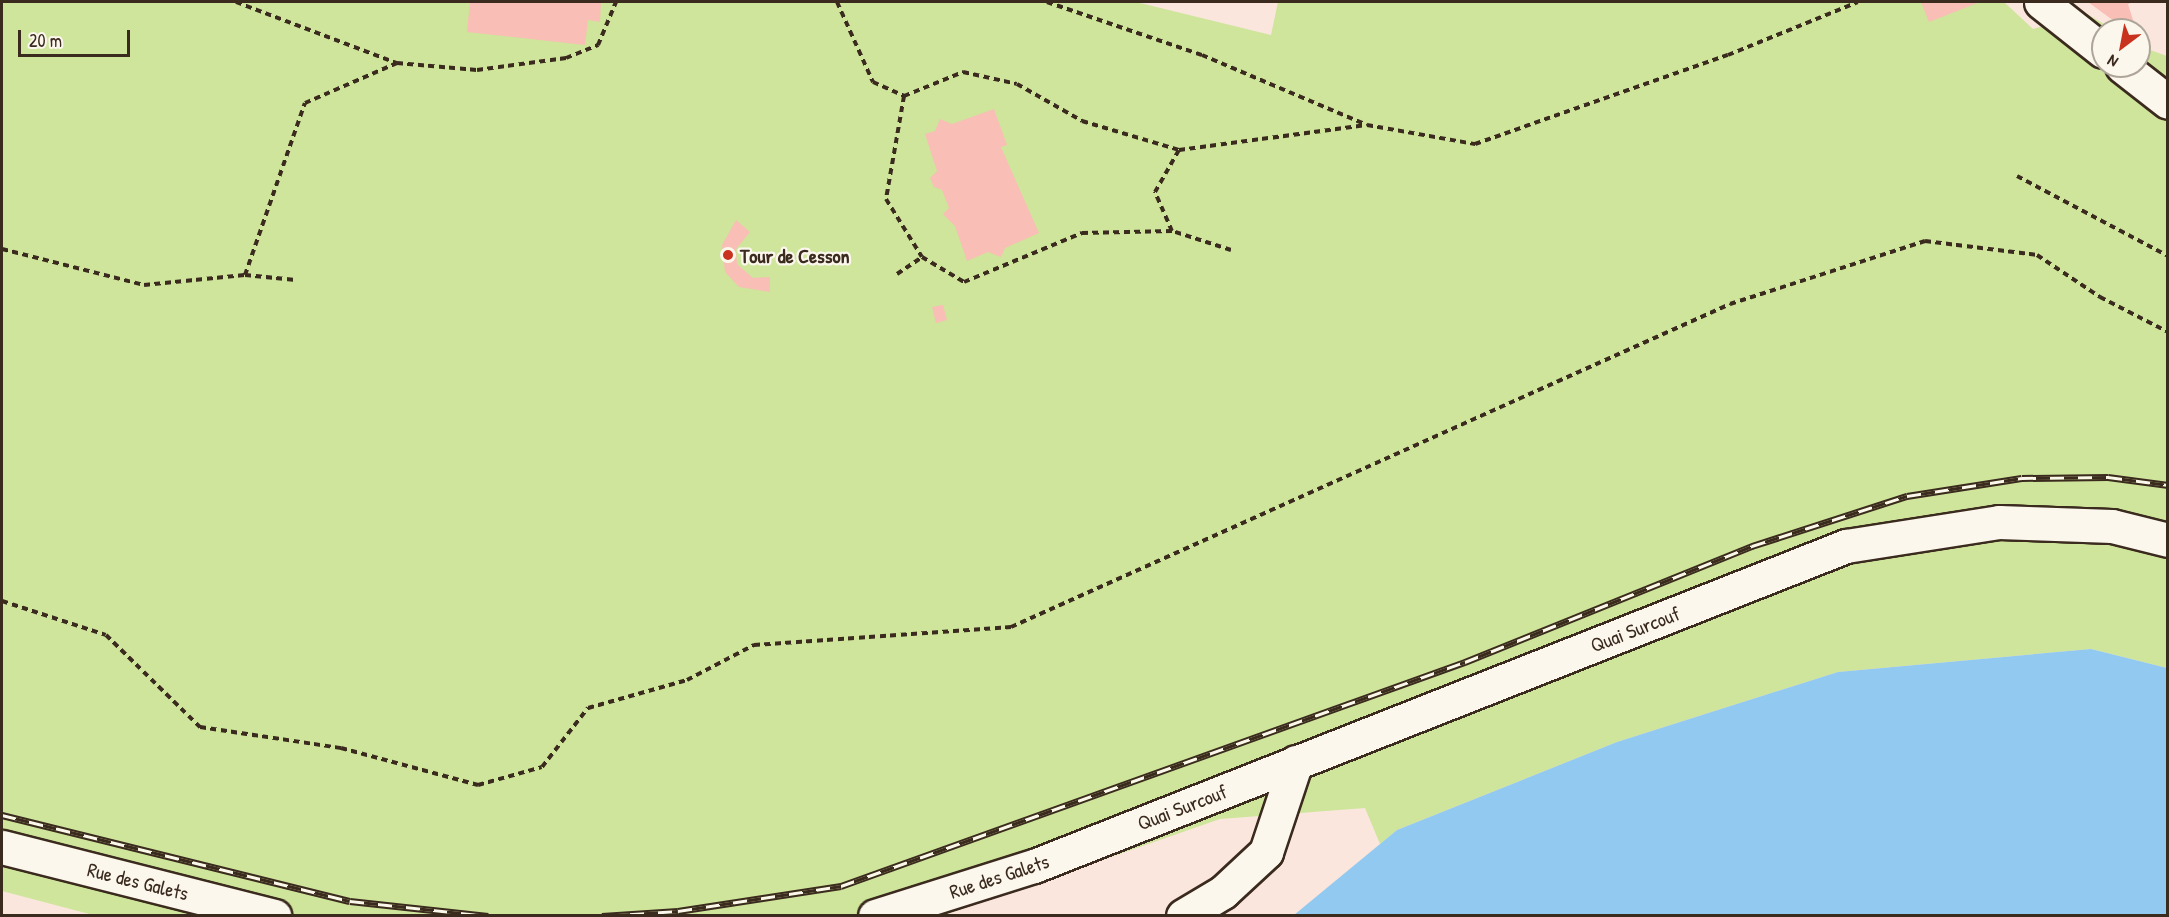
<!DOCTYPE html>
<style>
body{margin:0}
#map{position:relative;width:2169px;height:917px;overflow:hidden;background:#fae6dc;font-family:"Patrick Hand",sans-serif}
div>[style]{position:absolute}
.green>*{inset:0;background:#cee59b}
.water>*{inset:0;background:#92c9f1}
.building>*{inset:0;background:#f9beb5}
.path>*{height:4px;margin-top:-2px;transform-origin:0;background:repeating-linear-gradient(90deg,#3b2a1e 0 6px,transparent 0 10.5px)}
.roads{filter:drop-shadow(2px 0 #3b2a1e) drop-shadow(-2px 0 #3b2a1e) drop-shadow(0 2px #3b2a1e) drop-shadow(0 -2px #3b2a1e)}
.minor>*{height:33px;margin:-16.5px;padding:0 16.5px;transform-origin:16.5px;border-radius:16.5px;background:#fbf7ec}
.rail>*{height:7px;margin-top:-3.5px;transform-origin:0;background:repeating-linear-gradient(90deg,#fbf7ec 0 14px,#3b2a1e 0 28px);box-sizing:border-box;border-block:2px solid #3b2a1e}
.dots>*{width:16px;height:16px;translate:-50% -50%;box-sizing:border-box;border:3px solid #fbf7ec;border-radius:50%}
span{translate:-50% -50%;white-space:nowrap;text-align:center;line-height:1.15;-webkit-text-stroke:4.5px #fbf7ec;paint-order:stroke}
.poi-label{font-size:20px;color:#3b2a1e;font-weight:700}
.left{translate:0 -50%;text-align:left}
.street-label{font-size:20px;color:#3b2a1e}
.frame{position:absolute;inset:0;border:3px solid #3b2a1e;pointer-events:none}
.north{position:absolute;left:2091px;top:18px;width:60px;height:60px;box-sizing:border-box;background:#fbf7ec;border:2px solid #aea59a;border-radius:50%;rotate:212deg;font-size:16px;font-weight:700;line-height:24px;text-align:center;color:#3b2a1e}
.north::after{content:'';display:block;margin:auto;width:21px;height:27px;background:#c8321e;clip-path:polygon(50% 0,100% 100%,50% 72%,0 100%)}
.scale{position:absolute;left:18px;top:30px;width:112px;height:27px;box-sizing:border-box;border:3px solid #3b2a1e;border-top:0;padding-left:8px;font-size:18px;line-height:21px;white-space:nowrap;color:#3b2a1e;-webkit-text-stroke:4px #fbf7ec;paint-order:stroke}
</style>
<div id="map">
<div class="green">
<i style="clip-path:polygon(2px 2px,1136px 2px,1271px 35px,1278px 2px,2004px 2px,2033px 29px,2087px 14px,2114px 30px,2103px 30px,2103px 66px,2139px 66px,2139px 46px,2167px 56px,2167px 668px,2091px 649px,1838px 672px,1617px 742px,1397px 830px,1380px 844px,1365px 808px,1220px 819px,944px 915px,97px 916px,2px 891px)"></i>
</div>
<div class="water">
<i style="clip-path:polygon(2091px 649px,2167px 668px,2167px 915px,1294px 915px,1397px 830px,1617px 742px,1838px 672px)"></i>
</div>
<div class="building">
<i style="clip-path:polygon(470px 2px,601px 2px,600px 22px,588px 20px,585px 45px,467px 32px)"></i>
<i style="clip-path:polygon(1921px 2px,1980px 2px,1929px 22px)"></i>
<i style="clip-path:polygon(2088px 2px,2133px 2px,2128px 4px,2133px 20px,2118px 24px)"></i>
<i style="clip-path:polygon(994px 109px,1007px 145px,1001px 147px,1039px 233px,1005px 248px,1001px 257px,988px 252px,967px 261px,955px 226px,943px 214px,949px 208px,942px 190px,934px 187px,930px 178px,937px 171px,925px 134px,935px 131px,940px 119px,952px 124px)"></i>
<i style="clip-path:polygon(736px 220px,750px 232px,736px 249px,737px 264px,753px 278px,770px 277px,770px 292px,739px 287px,725px 272px,722px 245px)"></i>
<i style="clip-path:polygon(943px 305px,947px 320px,936px 323px,932px 307px)"></i>
</div>
<div class="path">
<i style="left:236px;top:2px;width:172px;rotate:20.8deg"></i>
<i style="left:397px;top:63px;width:80px;rotate:5deg"></i>
<i style="left:477px;top:70px;width:90px;rotate:-7.7deg"></i>
<i style="left:566px;top:58px;width:35px;rotate:-22deg"></i>
<i style="left:598px;top:45px;width:47px;rotate:-67.3deg"></i>
<i style="left:837px;top:2px;width:88px;rotate:65.8deg"></i>
<i style="left:873px;top:82px;width:34px;rotate:24deg"></i>
<i style="left:904px;top:96px;width:64px;rotate:-22.1deg"></i>
<i style="left:963px;top:72px;width:55px;rotate:12.5deg"></i>
<i style="left:1017px;top:84px;width:75px;rotate:29.6deg"></i>
<i style="left:1082px;top:121px;width:101px;rotate:16.6deg"></i>
<i style="left:1047px;top:2px;width:164px;rotate:18.9deg"></i>
<i style="left:1202px;top:55px;width:179px;rotate:23deg"></i>
<i style="left:1367px;top:125px;width:110px;rotate:10deg"></i>
<i style="left:1475px;top:144px;width:268px;rotate:-19.4deg"></i>
<i style="left:1728px;top:55px;width:140px;rotate:-22.2deg"></i>
<i style="left:904px;top:96px;width:105px;rotate:99.9deg"></i>
<i style="left:886px;top:199px;width:68px;rotate:58.2deg"></i>
<i style="left:922px;top:257px;width:49px;rotate:30.8deg"></i>
<i style="left:964px;top:282px;width:128px;rotate:-22.6deg"></i>
<i style="left:1082px;top:233px;width:90px;rotate:-1.3deg"></i>
<i style="left:2017px;top:176px;width:171px;rotate:27.9deg"></i>
<i style="left:2px;top:249px;width:146px;rotate:14.2deg"></i>
<i style="left:144px;top:285px;width:101px;rotate:-5.7deg"></i>
<i style="left:245px;top:275px;width:182px;rotate:-70.8deg"></i>
<i style="left:305px;top:103px;width:100px;rotate:-23.5deg"></i>
<i style="left:1231px;top:250px;width:62px;rotate:-162.1deg"></i>
<i style="left:1172px;top:231px;width:43px;rotate:-113.6deg"></i>
<i style="left:1155px;top:192px;width:48px;rotate:-60.3deg"></i>
<i style="left:1179px;top:150px;width:189px;rotate:-7.6deg"></i>
<i style="left:897px;top:274px;width:30px;rotate:-34deg"></i>
<i style="left:245px;top:275px;width:51px;rotate:5.6deg"></i>
<i style="left:2px;top:601px;width:109px;rotate:18.1deg"></i>
<i style="left:106px;top:635px;width:132px;rotate:44.4deg"></i>
<i style="left:200px;top:727px;width:143px;rotate:8.5deg"></i>
<i style="left:341px;top:748px;width:142px;rotate:15.1deg"></i>
<i style="left:478px;top:785px;width:66px;rotate:-15.7deg"></i>
<i style="left:542px;top:767px;width:75px;rotate:-52.1deg"></i>
<i style="left:588px;top:708px;width:103px;rotate:-15.8deg"></i>
<i style="left:687px;top:680px;width:76px;rotate:-27.6deg"></i>
<i style="left:754px;top:645px;width:258px;rotate:-4deg"></i>
<i style="left:1011px;top:627px;width:788px;rotate:-24.19deg"></i>
<i style="left:1730px;top:304px;width:205px;rotate:-17.9deg"></i>
<i style="left:1925px;top:241px;width:113px;rotate:7.1deg"></i>
<i style="left:2037px;top:255px;width:76px;rotate:33.7deg"></i>
<i style="left:2100px;top:297px;width:76px;rotate:27.2deg"></i>
</div>
<div class="roads">
<div class="minor">
<i style="left:2041px;top:2px;width:79px;rotate:38.3deg"></i>
<i style="left:2122px;top:66px;width:58px;rotate:38deg"></i>
<i style="left:2px;top:847px;width:281px;rotate:14.2deg"></i>
<i style="left:875px;top:916px;width:167px;rotate:-17.5deg"></i>
<i style="left:1034px;top:866px;width:873px;rotate:-21.51deg"></i>
<i style="left:1846px;top:546px;width:155px;rotate:-8.9deg"></i>
<i style="left:1999px;top:522px;width:113px;rotate:2deg"></i>
<i style="left:2112px;top:526px;width:58px;rotate:14deg"></i>
<i style="left:1183px;top:916px;width:47px;rotate:-31deg"></i>
<i style="left:1223px;top:892px;width:59px;rotate:-42.9deg"></i>
<i style="left:1266px;top:852px;width:95px;rotate:-71.6deg"></i>
</div>
</div>
<div class="rail">
<i style="left:2px;top:815px;width:358px;rotate:13.9deg"></i>
<i style="left:350px;top:901px;width:139px;rotate:6.2deg"></i>
<i style="left:602px;top:916px;width:76px;rotate:-3.8deg"></i>
<i style="left:678px;top:911px;width:165px;rotate:-8.7deg"></i>
<i style="left:841px;top:886px;width:663px;rotate:-19.75deg"></i>
<i style="left:1465px;top:662px;width:310px;rotate:-22deg"></i>
<i style="left:1752px;top:546px;width:163px;rotate:-17.9deg"></i>
<i style="left:1907px;top:496px;width:116px;rotate:-8.9deg"></i>
<i style="left:2022px;top:478px;width:86px;rotate:-0.7deg"></i>
<i style="left:2108px;top:477px;width:61px;rotate:7.6deg"></i>
</div>
<div class="dots">
<i style="left:728px;top:255px;background:#c8321e"></i>
</div>
<div class="poi-label">
<span class="left" style="left:740px;top:255px">Tour de Cesson</span>
</div>
<div class="street-label">
<span style="left:1635px;top:629px;rotate:-21deg">Quai Surcouf</span>
<span style="left:1182px;top:807px;rotate:-21deg">Quai Surcouf</span>
<span style="left:999px;top:876px;rotate:-18deg">Rue des Galets</span>
<span style="left:138px;top:881px;rotate:14deg">Rue des Galets</span>
</div>
<div class="frame"></div>
<div class="north">N</div>
<div class="scale">20 m</div>
</div>
